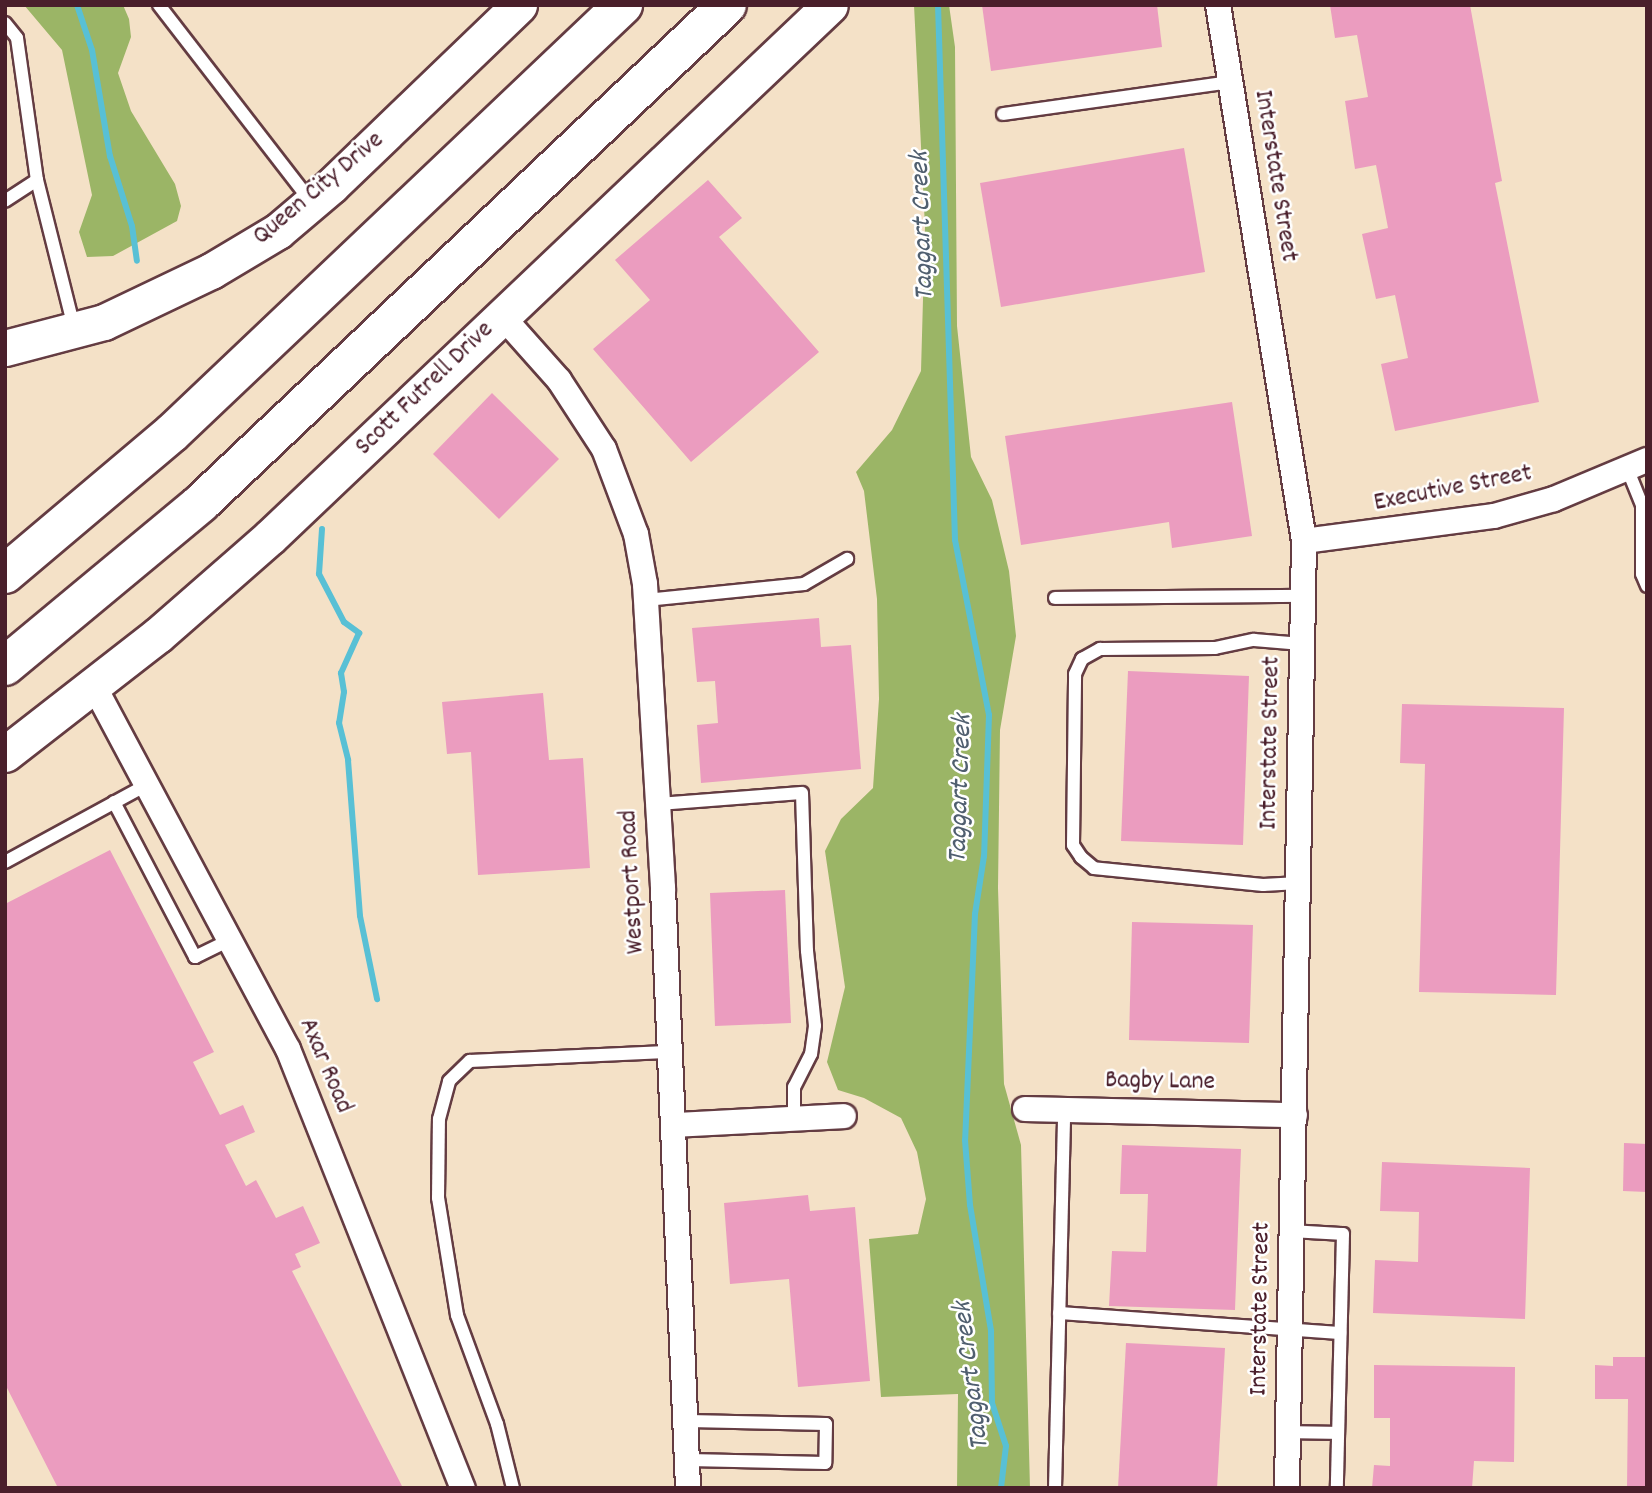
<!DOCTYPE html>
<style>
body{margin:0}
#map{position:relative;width:1652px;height:1493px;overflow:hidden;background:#f4e1c7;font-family:Dekko,sans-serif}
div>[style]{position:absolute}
.forest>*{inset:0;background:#9bb566}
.stream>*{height:6px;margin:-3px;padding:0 3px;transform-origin:3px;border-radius:3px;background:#58c0d5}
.building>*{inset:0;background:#eb9cbf}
.roads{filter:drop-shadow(2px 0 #643c42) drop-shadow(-2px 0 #643c42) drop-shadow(0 2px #643c42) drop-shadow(0 -2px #643c42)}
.lane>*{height:12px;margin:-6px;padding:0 6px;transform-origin:6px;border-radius:6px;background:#fff}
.street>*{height:24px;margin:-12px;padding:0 12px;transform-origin:12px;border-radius:12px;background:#fff}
.secondary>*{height:35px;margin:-17.5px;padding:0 17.5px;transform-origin:17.5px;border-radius:17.5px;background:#fff}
.highway>*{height:38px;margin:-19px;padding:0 19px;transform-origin:19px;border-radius:19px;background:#fff}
span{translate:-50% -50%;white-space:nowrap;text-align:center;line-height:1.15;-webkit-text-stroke:5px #fff;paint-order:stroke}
.street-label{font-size:26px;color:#4a1f2b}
.water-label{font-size:28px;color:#505f6f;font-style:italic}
.frame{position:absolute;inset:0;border:7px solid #4a1f2b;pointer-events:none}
</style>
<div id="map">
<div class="forest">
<i style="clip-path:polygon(24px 5px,123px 5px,129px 19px,131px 37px,118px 73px,131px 111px,175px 184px,181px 206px,177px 221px,113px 256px,87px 257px,79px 232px,92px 195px,62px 50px)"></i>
<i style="clip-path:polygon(914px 5px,949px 5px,955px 47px,957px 326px,971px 457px,992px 500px,1009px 571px,1016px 636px,1000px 730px,998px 888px,1004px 1084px,1021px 1145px,1030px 1488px,957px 1488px,958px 1394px,881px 1397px,869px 1239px,918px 1234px,926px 1199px,917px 1152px,901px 1118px,864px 1098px,838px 1090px,827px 1062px,845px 987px,825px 851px,841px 819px,873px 788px,879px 699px,877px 599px,864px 491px,856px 472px,892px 430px,921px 371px,925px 227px)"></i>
</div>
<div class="stream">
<i style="left:77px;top:5px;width:47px;rotate:71.6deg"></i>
<i style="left:92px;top:50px;width:108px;rotate:80.4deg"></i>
<i style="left:110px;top:156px;width:73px;rotate:72.6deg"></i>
<i style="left:132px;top:226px;width:35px;rotate:82deg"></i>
<i style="left:938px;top:5px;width:535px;rotate:88.18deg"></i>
<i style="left:955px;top:540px;width:178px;rotate:79deg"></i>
<i style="left:989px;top:715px;width:141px;rotate:92deg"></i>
<i style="left:984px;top:856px;width:59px;rotate:98.8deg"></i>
<i style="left:975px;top:914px;width:226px;rotate:92.5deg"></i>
<i style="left:965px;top:1140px;width:65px;rotate:85.6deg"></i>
<i style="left:970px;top:1205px;width:128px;rotate:80.5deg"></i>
<i style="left:991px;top:1331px;width:72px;rotate:89.2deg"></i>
<i style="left:992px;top:1403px;width:45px;rotate:72deg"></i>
<i style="left:1006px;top:1446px;width:42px;rotate:96.8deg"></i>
<i style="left:322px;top:529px;width:45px;rotate:93.8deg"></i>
<i style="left:319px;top:574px;width:54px;rotate:62.5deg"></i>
<i style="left:344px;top:622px;width:19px;rotate:36deg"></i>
<i style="left:359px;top:633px;width:44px;rotate:114.2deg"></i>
<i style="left:341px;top:673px;width:19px;rotate:81deg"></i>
<i style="left:344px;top:692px;width:31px;rotate:99deg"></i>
<i style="left:339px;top:723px;width:38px;rotate:76deg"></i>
<i style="left:348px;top:760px;width:156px;rotate:85.6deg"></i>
<i style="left:360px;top:916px;width:85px;rotate:78.4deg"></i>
</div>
<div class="building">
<i style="clip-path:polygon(982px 5px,1157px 5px,1162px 47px,991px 71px)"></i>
<i style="clip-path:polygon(1330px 5px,1470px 5px,1502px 181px,1495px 183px,1539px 402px,1395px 431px,1381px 364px,1408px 358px,1395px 295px,1376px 299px,1362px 234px,1388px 228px,1376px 165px,1355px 169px,1345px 101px,1368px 97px,1357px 35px,1335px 38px)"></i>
<i style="clip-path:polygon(1184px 148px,1205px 272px,1001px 307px,980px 183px)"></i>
<i style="clip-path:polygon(708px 180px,742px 218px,719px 237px,819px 352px,691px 462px,593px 349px,650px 300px,615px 260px)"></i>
<i style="clip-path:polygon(492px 393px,559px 459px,499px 519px,433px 454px)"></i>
<i style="clip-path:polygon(1232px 402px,1252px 536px,1172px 548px,1169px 522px,1021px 545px,1005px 436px)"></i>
<i style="clip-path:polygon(819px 618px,821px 647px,851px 645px,861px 769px,701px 783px,697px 725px,718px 723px,715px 681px,697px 682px,692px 628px)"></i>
<i style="clip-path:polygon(1128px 671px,1249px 676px,1243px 845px,1121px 841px)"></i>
<i style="clip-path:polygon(543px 693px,549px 760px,583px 758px,590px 868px,478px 875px,471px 752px,447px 754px,442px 702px)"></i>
<i style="clip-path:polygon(1402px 704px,1564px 708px,1556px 995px,1419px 992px,1425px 764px,1400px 763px)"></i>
<i style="clip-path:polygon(110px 850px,214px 1052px,193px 1062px,220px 1115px,243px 1105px,255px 1132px,225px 1145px,246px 1186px,256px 1180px,276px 1218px,303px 1206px,320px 1243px,295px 1254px,301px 1267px,292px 1271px,403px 1488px,58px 1488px,5px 1384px,5px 904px)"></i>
<i style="clip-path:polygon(785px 890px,791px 1023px,715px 1026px,710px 893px)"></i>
<i style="clip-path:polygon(1132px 922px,1253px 925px,1249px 1043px,1129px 1040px)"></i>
<i style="clip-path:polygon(1624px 1143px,1647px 1144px,1647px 1192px,1623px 1191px)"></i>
<i style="clip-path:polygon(1122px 1145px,1241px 1149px,1235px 1310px,1109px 1306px,1112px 1251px,1146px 1252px,1148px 1194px,1120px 1194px)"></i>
<i style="clip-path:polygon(1382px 1162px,1530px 1168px,1525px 1319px,1373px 1313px,1375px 1260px,1418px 1262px,1419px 1212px,1380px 1211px)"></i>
<i style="clip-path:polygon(808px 1195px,810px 1211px,855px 1207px,870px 1381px,798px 1387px,789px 1279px,730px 1284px,724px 1203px)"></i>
<i style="clip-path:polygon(1126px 1343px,1225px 1348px,1217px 1488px,1118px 1488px)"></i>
<i style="clip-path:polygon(1613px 1357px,1647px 1357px,1647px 1488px,1627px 1488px,1628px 1399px,1595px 1399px,1595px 1365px,1613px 1366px)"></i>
<i style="clip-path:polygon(1374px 1365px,1515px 1367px,1514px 1462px,1474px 1461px,1472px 1488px,1372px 1488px,1374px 1465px,1390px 1466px,1390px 1418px,1374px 1418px)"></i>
</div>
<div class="roads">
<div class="lane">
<i style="left:159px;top:5px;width:249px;rotate:52.3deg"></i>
<i style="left:5px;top:23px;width:19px;rotate:51deg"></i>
<i style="left:17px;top:38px;width:143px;rotate:82deg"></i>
<i style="left:37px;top:180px;width:38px;rotate:147deg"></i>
<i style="left:1003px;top:114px;width:229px;rotate:-8deg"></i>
<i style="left:37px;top:180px;width:152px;rotate:75.9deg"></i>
<i style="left:1627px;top:468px;width:40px;rotate:68deg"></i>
<i style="left:1642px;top:505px;width:6px;rotate:-31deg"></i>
<i style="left:1642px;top:505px;width:69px;rotate:90deg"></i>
<i style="left:1642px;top:574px;width:13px;rotate:67deg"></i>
<i style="left:1055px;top:598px;width:248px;rotate:-0.5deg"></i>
<i style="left:646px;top:600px;width:159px;rotate:-5.8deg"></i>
<i style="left:804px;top:584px;width:50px;rotate:-30.2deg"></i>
<i style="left:114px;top:802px;width:175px;rotate:62.4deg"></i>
<i style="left:195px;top:957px;width:39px;rotate:-26deg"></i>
<i style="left:658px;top:804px;width:144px;rotate:-4.4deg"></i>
<i style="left:802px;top:793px;width:158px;rotate:88.2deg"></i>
<i style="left:807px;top:951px;width:75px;rotate:83.9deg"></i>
<i style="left:815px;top:1026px;width:28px;rotate:98deg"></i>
<i style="left:811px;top:1054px;width:37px;rotate:117deg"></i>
<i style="left:794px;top:1087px;width:31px;rotate:90deg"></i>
<i style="left:5px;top:862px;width:161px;rotate:-28.6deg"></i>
<i style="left:1299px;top:883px;width:36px;rotate:177deg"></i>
<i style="left:1263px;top:885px;width:170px;rotate:-174.3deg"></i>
<i style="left:1094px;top:868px;width:17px;rotate:-140deg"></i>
<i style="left:1081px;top:857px;width:14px;rotate:-124deg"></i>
<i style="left:1073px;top:845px;width:171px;rotate:-89.3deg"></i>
<i style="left:1075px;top:674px;width:17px;rotate:-65deg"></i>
<i style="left:1082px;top:659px;width:21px;rotate:-29deg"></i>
<i style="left:1100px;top:649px;width:115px;rotate:-0.5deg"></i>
<i style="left:1215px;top:648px;width:40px;rotate:-12deg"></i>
<i style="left:1254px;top:640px;width:48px;rotate:4.8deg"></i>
<i style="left:1292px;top:1231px;width:51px;rotate:3.4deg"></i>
<i style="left:1343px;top:1234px;width:254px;rotate:91.4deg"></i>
<i style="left:1059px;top:1313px;width:282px;rotate:4.1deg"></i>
<i style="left:689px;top:1421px;width:137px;rotate:1.3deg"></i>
<i style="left:826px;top:1424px;width:39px;rotate:91deg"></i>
<i style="left:825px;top:1463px;width:136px;rotate:-178.7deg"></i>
<i style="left:1288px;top:1432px;width:50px;rotate:1.1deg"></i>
<i style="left:513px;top:1488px;width:66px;rotate:-104deg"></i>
<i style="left:497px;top:1424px;width:116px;rotate:-110.2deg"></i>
<i style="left:457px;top:1315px;width:119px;rotate:-99.2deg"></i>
<i style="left:438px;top:1198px;width:79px;rotate:-89.3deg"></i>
<i style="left:439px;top:1119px;width:39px;rotate:-75deg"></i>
<i style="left:449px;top:1081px;width:29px;rotate:-44deg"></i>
<i style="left:470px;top:1061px;width:201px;rotate:-2.6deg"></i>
<i style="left:1055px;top:1488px;width:378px;rotate:-88.6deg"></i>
</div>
<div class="street">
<i style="left:1218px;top:5px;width:543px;rotate:80.88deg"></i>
<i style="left:1304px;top:541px;width:947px;rotate:91.03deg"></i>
<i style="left:502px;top:316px;width:86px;rotate:48.3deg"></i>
<i style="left:559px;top:380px;width:82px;rotate:56.9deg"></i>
<i style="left:604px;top:449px;width:91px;rotate:69.4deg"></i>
<i style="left:636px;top:534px;width:51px;rotate:79.8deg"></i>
<i style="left:645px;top:584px;width:305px;rotate:86.6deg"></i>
<i style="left:663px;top:888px;width:601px;rotate:87.61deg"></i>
<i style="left:1304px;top:541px;width:192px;rotate:-7.5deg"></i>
<i style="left:1494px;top:516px;width:62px;rotate:-15.8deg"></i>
<i style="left:1554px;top:499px;width:101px;rotate:-22.8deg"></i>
<i style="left:94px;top:686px;width:412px;rotate:61.9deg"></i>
<i style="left:288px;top:1049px;width:473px;rotate:68.3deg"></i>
<i style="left:1025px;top:1109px;width:270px;rotate:1.3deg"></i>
<i style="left:675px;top:1125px;width:169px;rotate:-3deg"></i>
</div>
<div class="secondary">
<i style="left:5px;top:348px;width:102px;rotate:-14.7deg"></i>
<i style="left:104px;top:322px;width:119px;rotate:-25.5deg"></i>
<i style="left:211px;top:271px;width:78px;rotate:-30.8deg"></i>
<i style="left:278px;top:231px;width:70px;rotate:-40.3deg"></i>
<i style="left:331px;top:186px;width:261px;rotate:-43.9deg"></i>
<i style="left:5px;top:754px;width:194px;rotate:-37.9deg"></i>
<i style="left:158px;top:635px;width:149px;rotate:-41.2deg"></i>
<i style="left:270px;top:537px;width:772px;rotate:-43.53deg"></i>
</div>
<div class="highway">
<i style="left:5px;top:574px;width:219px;rotate:-40.2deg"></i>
<i style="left:172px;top:433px;width:622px;rotate:-43.5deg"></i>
<i style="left:5px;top:666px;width:255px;rotate:-39.7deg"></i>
<i style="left:201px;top:503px;width:724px;rotate:-43.43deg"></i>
</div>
</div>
<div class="street-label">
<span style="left:1275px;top:176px;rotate:81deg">Interstate Street</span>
<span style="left:319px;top:189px;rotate:-40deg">Queen City Drive</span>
<span style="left:425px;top:389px;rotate:-44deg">Scott Futrell Drive</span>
<span style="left:1453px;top:489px;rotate:-11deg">Executive Street</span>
<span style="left:1271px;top:743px;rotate:-89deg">Interstate Street</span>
<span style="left:633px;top:882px;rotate:-93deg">Westport Road</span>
<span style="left:325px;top:1066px;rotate:67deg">Axar Road</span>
<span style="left:1160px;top:1082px;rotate:1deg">Bagby Lane</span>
<span style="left:1261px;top:1309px;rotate:-89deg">Interstate Street</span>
</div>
<div class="water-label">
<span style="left:924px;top:226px;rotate:-92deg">Taggart Creek</span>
<span style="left:962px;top:789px;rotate:-88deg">Taggart Creek</span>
<span style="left:973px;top:1376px;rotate:-97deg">Taggart Creek</span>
</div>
<div class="frame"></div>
</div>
